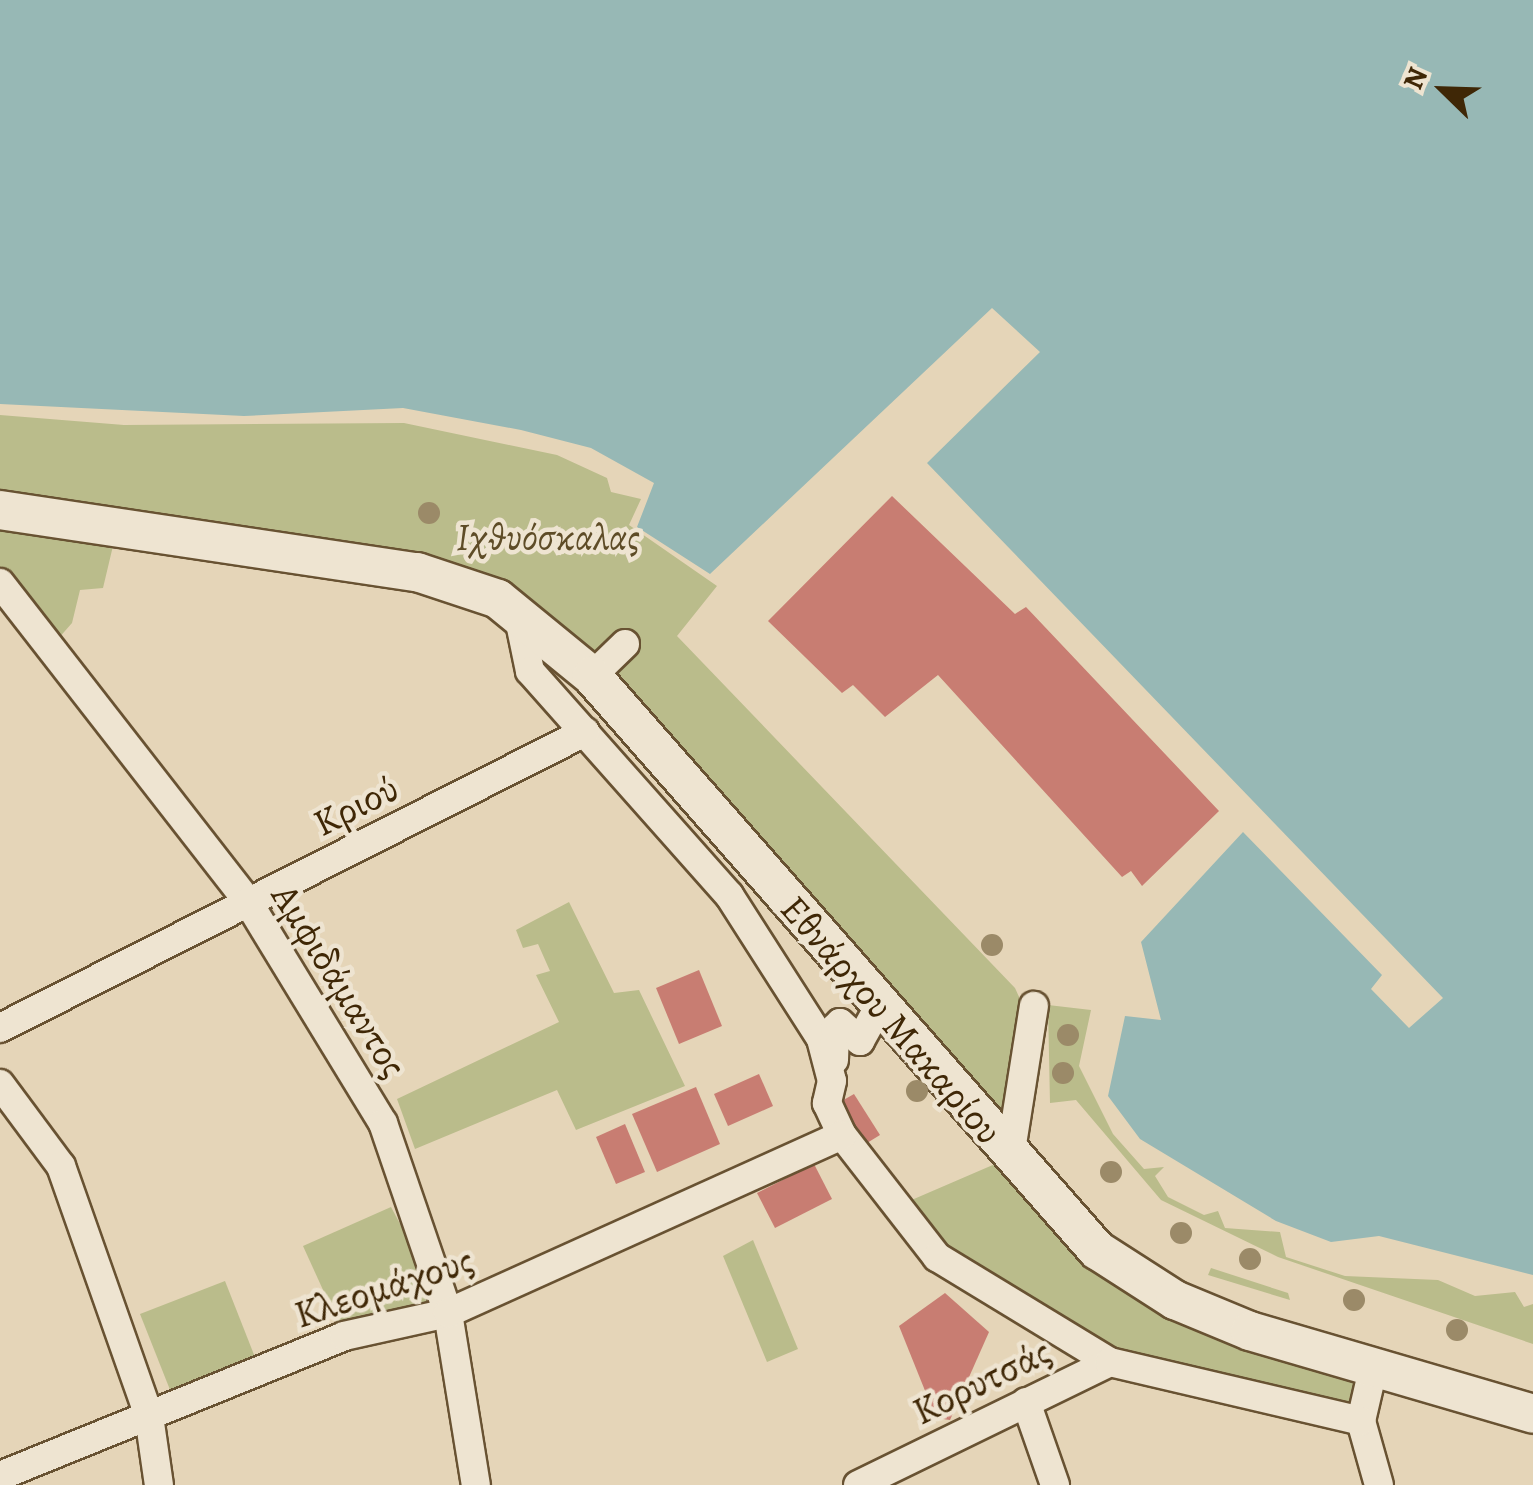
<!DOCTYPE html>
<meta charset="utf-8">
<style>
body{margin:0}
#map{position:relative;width:1533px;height:1485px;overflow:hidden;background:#e5d5b8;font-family:Alegreya,serif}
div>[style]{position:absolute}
.green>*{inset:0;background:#babc8b}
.water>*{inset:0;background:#97b8b5}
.building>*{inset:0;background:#c87d72}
.roads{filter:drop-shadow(2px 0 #685232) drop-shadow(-2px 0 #685232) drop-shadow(0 2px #685232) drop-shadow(0 -2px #685232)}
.street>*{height:28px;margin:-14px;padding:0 14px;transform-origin:14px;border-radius:14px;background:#eee4d1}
.secondary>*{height:38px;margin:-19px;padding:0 19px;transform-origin:19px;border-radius:19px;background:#eee4d1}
.trees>*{width:22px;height:22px;margin:-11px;border-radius:50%;background:#9b8a68}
span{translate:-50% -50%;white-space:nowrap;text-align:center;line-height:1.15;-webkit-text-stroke:9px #eee4d1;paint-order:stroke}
.park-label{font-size:38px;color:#5e4c27;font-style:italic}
.street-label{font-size:38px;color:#3f2706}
.north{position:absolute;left:1393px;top:40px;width:100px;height:100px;-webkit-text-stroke:8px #eee4d1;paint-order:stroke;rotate:293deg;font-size:28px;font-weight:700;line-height:40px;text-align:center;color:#3f2706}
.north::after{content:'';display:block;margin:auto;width:35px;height:45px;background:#3f2706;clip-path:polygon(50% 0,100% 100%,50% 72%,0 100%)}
</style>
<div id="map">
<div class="green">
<i style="clip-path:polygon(0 415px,124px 425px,404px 423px,557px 455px,607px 478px,611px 492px,641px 499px,629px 525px,717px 586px,677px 636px,1015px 988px,1031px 1023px,1010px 1158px,1097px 1250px,1373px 1369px,1361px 1421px,1142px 1363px,937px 1257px,900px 1205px,1009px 1158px,498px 599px,117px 529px,103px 588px,80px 590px,72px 623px,50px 648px,0 583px)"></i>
<i style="clip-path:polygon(569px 902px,614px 993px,639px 990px,685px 1086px,576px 1130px,557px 1090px,415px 1149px,397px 1099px,559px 1022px,536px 975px,550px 971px,538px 944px,523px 948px,516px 930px)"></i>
<i style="clip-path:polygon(1048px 1005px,1091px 1010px,1079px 1066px,1113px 1134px,1144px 1169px,1164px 1167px,1155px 1176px,1168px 1197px,1204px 1215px,1218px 1211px,1225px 1228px,1280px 1232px,1286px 1257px,1345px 1276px,1438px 1280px,1475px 1296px,1515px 1292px,1524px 1307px,1533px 1304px,1533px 1344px,1278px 1257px,1161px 1200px,1076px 1100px,1050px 1103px)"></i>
<i style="clip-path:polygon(391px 1207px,448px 1313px,344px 1336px,303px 1246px)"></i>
<i style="clip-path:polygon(753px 1240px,798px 1349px,767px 1362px,723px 1256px)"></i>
<i style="clip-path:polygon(1211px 1268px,1288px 1293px,1290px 1300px,1208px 1275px)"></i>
<i style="clip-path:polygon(225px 1281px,260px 1370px,176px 1405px,140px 1314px)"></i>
</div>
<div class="water">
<i style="clip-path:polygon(0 0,1533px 0,1533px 1275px,1379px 1236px,1331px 1242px,1276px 1221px,1140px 1139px,1108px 1096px,1125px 1016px,1161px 1020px,1141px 942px,1243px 832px,1382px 975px,1371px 989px,1409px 1028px,1443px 998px,927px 463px,1040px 352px,992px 308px,710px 574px,637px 527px,654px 483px,591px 448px,521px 430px,403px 408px,244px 416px,0 404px)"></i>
</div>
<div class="building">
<i style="clip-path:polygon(892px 496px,1015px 614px,1026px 607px,1219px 811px,1142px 886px,1131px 871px,1122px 877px,938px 675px,885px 717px,853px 685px,842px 693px,768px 621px)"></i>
<i style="clip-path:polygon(699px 970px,722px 1026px,679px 1044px,656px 988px)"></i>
<i style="clip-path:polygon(759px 1074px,773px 1106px,728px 1126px,714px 1094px)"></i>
<i style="clip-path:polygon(696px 1087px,720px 1144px,657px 1172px,632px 1114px)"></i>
<i style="clip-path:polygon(854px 1094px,880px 1135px,867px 1143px,840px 1102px)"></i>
<i style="clip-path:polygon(625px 1124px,645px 1172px,616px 1184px,596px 1137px)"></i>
<i style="clip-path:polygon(814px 1164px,832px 1199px,775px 1228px,757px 1193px)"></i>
<i style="clip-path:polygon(945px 1293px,989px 1332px,950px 1420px,936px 1418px,899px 1326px)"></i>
</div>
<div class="roads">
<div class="street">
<i style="left:0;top:583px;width:404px;rotate:52.1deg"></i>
<i style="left:248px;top:902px;width:259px;rotate:58.6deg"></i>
<i style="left:383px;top:1123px;width:201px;rotate:71.1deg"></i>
<i style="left:448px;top:1313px;width:174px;rotate:80.8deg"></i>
<i style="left:519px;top:618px;width:54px;rotate:78.3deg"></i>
<i style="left:530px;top:671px;width:300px;rotate:48.4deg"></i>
<i style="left:729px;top:895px;width:171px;rotate:57.4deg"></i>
<i style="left:821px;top:1039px;width:43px;rotate:75.3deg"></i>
<i style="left:832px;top:1081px;width:23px;rotate:103deg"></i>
<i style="left:827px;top:1103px;width:35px;rotate:65deg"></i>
<i style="left:842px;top:1135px;width:155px;rotate:52.1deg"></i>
<i style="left:937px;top:1257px;width:202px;rotate:31.3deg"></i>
<i style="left:592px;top:676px;width:46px;rotate:-44.1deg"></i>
<i style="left:0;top:1028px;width:656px;rotate:-26.84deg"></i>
<i style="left:834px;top:1060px;width:32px;rotate:-88deg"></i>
<i style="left:835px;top:1028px;width:7px;rotate:-45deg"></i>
<i style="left:840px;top:1023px;width:27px;rotate:42deg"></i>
<i style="left:860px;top:1041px;width:37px;rotate:-61deg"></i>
<i style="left:0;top:1084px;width:102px;rotate:53.4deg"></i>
<i style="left:61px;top:1166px;width:265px;rotate:70.6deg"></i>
<i style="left:149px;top:1416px;width:70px;rotate:81.8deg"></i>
<i style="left:1010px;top:1157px;width:153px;rotate:-81deg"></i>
<i style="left:1373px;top:1369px;width:53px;rotate:103deg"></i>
<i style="left:1361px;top:1421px;width:66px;rotate:74.3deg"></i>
<i style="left:1026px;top:1402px;width:88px;rotate:70.7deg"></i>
<i style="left:0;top:1476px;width:371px;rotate:-22.1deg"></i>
<i style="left:344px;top:1336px;width:107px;rotate:-12.5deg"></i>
<i style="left:448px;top:1313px;width:432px;rotate:-24.3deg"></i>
<i style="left:858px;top:1485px;width:280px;rotate:-26deg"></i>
<i style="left:1110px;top:1362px;width:258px;rotate:13.2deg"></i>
</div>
<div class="secondary">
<i style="left:0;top:510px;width:422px;rotate:8.5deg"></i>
<i style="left:417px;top:572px;width:85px;rotate:18.4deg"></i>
<i style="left:498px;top:599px;width:122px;rotate:39.3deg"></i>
<i style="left:592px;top:676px;width:765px;rotate:48.66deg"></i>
<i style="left:1097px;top:1250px;width:93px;rotate:32.7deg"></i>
<i style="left:1175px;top:1300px;width:81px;rotate:22.5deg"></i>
<i style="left:1250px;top:1331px;width:295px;rotate:16.3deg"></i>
</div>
</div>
<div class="trees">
<i style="left:429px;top:513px"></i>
<i style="left:992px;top:945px"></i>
<i style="left:1068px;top:1035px"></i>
<i style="left:1063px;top:1073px"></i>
<i style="left:917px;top:1091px"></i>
<i style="left:1111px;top:1172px"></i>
<i style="left:1181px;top:1233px"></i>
<i style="left:1250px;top:1259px"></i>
<i style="left:1354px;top:1300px"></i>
<i style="left:1457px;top:1330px"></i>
</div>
<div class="park-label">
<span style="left:548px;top:538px">Ιχθυόσκαλας</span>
</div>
<div class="street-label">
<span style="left:356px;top:806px;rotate:-27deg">Κριού</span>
<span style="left:339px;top:981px;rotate:58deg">Αμφιδάμαντος</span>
<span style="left:891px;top:1020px;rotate:49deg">Εθνάρχου Μακαρίου</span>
<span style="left:384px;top:1288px;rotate:-18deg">Κλεομάχους</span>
<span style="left:982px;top:1382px;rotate:-26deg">Κορυτσάς</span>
</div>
<div class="north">N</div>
</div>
